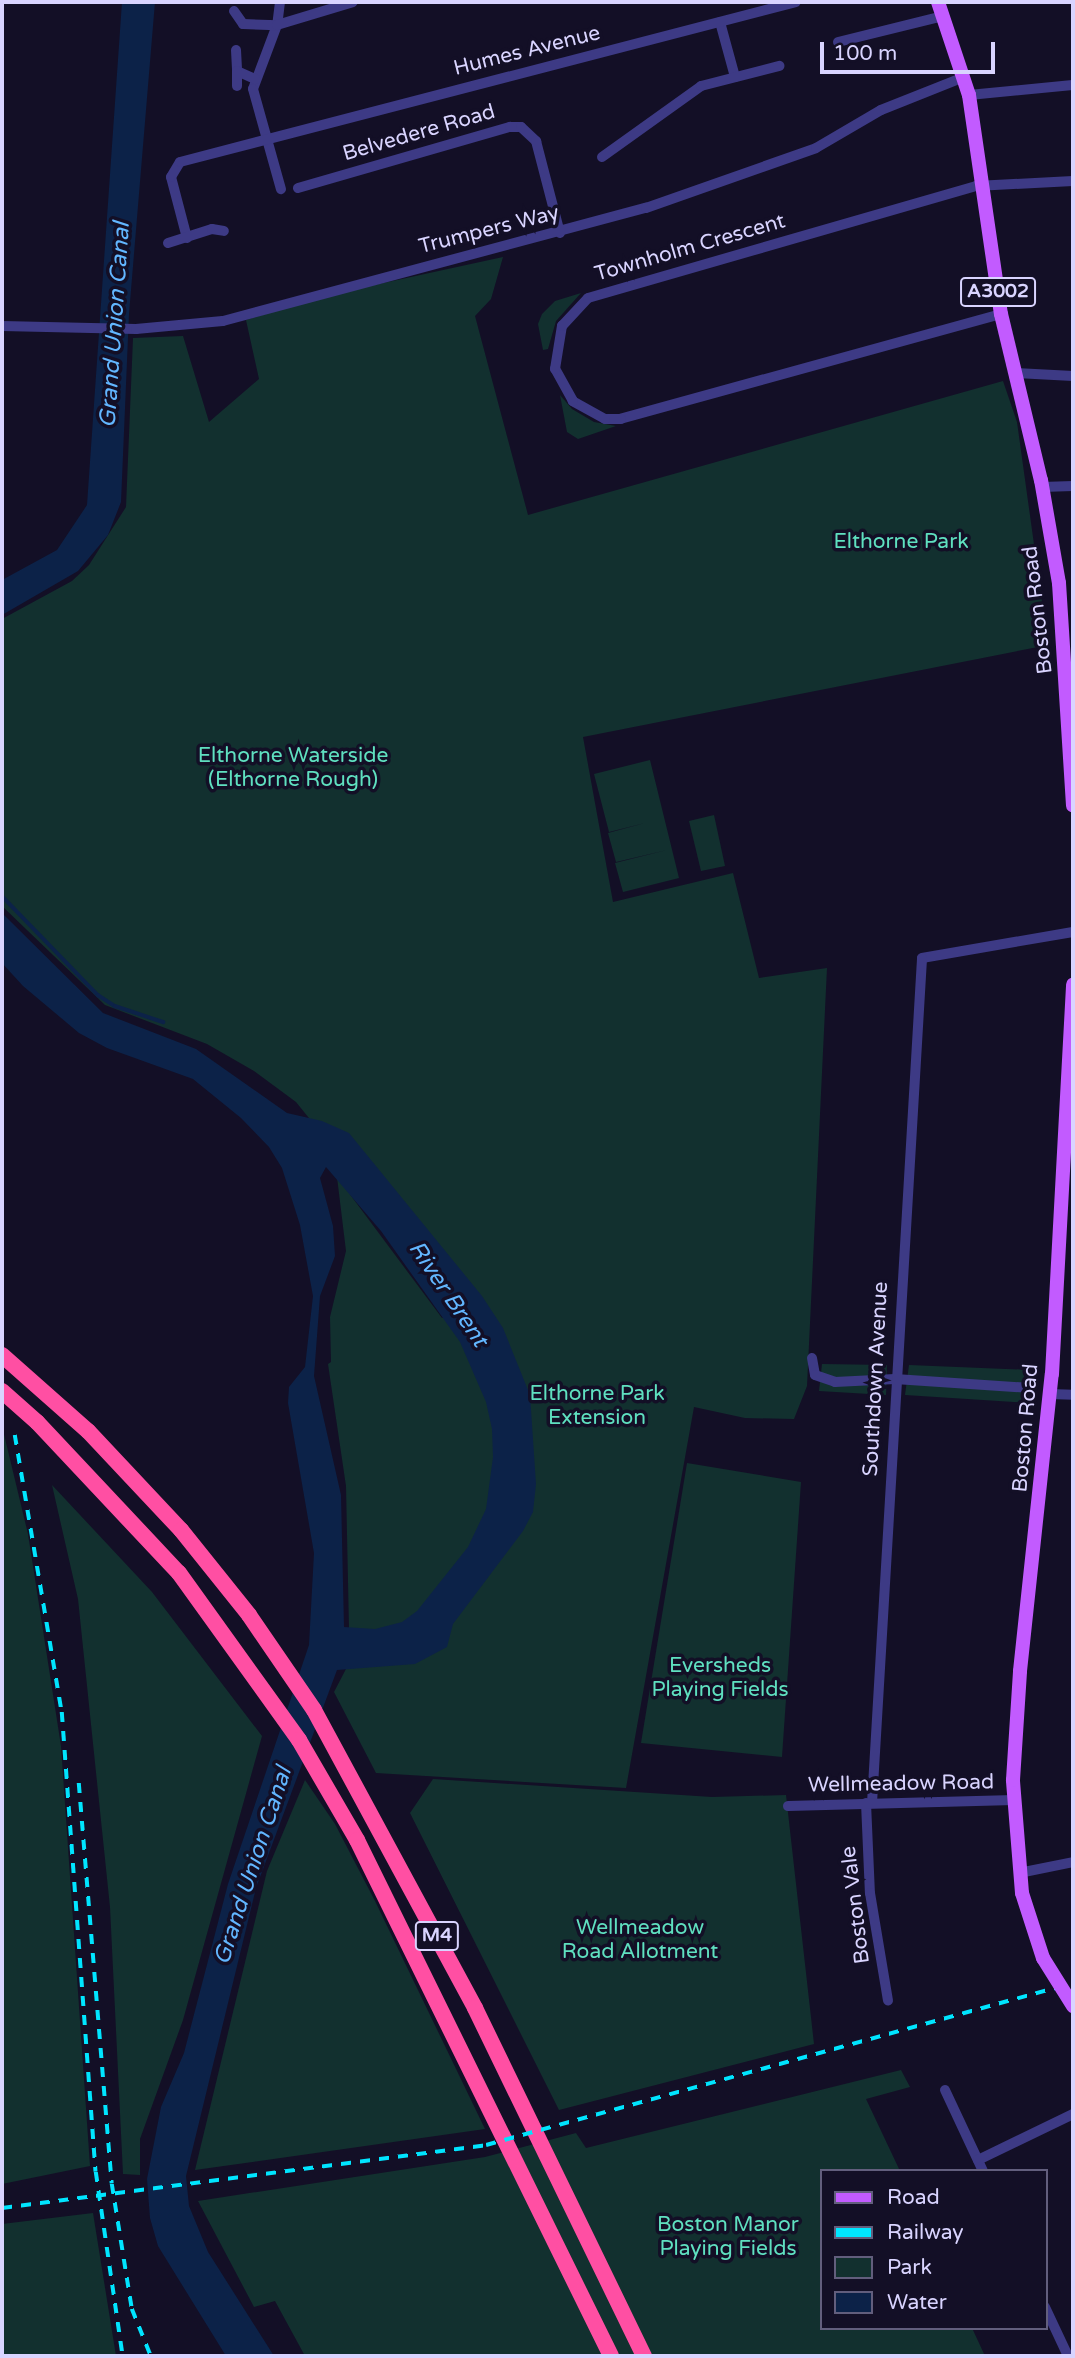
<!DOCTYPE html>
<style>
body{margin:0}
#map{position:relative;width:1075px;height:2358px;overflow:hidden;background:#130f26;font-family:"Varela Round",sans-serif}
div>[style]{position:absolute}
.green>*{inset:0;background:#12302f}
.water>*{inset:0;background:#0c2248}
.stream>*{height:3.5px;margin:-1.75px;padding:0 1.75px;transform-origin:1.75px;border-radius:1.75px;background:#0c2248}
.minor>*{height:10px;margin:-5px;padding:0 5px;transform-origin:5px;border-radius:5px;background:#3d3a85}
.major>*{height:14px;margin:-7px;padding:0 7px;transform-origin:7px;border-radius:7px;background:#c25bff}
.highway>*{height:16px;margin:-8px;padding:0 8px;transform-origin:8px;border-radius:8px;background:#ff4fa3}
.rail>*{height:3.5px;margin-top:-1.75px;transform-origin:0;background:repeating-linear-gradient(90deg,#00e5ff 0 10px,transparent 0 19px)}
.major-bridge>*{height:14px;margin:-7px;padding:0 7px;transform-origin:7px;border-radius:7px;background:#c25bff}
.highway-bridge>*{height:16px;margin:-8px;padding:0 8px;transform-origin:8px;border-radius:8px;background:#ff4fa3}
span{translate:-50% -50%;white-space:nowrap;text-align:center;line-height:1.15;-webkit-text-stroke:7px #130f26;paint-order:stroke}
.shield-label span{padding:2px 5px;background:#130f26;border:2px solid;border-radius:5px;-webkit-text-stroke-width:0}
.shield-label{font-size:19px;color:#d9d4ff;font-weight:700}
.street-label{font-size:21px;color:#d9d4ff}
.park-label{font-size:21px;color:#5fe0c0}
.water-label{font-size:23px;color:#62b6ff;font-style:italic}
.frame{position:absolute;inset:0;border:4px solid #d9d4ff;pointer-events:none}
.legend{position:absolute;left:820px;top:2169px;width:228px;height:161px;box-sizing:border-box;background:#130f26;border:2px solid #625e7d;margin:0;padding:9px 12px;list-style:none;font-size:21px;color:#d9d4ff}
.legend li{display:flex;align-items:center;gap:14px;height:35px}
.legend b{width:35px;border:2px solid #625e7d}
.scale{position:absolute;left:820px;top:42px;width:175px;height:32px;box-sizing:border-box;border:4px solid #d9d4ff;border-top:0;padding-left:9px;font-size:21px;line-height:24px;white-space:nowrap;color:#d9d4ff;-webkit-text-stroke:5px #130f26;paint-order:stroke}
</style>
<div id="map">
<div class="green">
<i style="clip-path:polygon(503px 257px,491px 299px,475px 316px,528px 515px,1003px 381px,1017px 422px,1048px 645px,583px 737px,613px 902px,733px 873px,759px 978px,827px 968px,807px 1386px,794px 1419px,745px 1418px,694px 1407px,626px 1788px,376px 1773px,334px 1692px,346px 1669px,354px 1629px,349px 1629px,346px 1486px,328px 1364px,331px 1362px,330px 1317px,346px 1251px,337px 1177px,442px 1318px,463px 1309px,296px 1102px,254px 1071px,207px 1044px,105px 1005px,2px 906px,2px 619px,72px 581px,89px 565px,126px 507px,133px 338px,183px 336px,209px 422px,259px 379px,246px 320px,319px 297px)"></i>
<i style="clip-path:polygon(581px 293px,556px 321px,548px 349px,543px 350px,538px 324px,542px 314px,555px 301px)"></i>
<i style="clip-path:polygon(560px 395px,572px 409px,594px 422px,616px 426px,578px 439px,567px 432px)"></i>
<i style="clip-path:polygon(650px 760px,679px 878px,623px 892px,615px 863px,667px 850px,616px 862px,608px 833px,645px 823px,609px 832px,594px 774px)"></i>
<i style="clip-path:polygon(714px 815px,725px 866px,701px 871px,689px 821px)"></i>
<i style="clip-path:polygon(822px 1364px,887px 1365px,886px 1395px,819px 1391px)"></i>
<i style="clip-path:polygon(909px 1365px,1033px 1370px,1031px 1403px,905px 1395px)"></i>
<i style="clip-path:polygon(2px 1426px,28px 1534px,61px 1746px,90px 2166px,2px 2184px)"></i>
<i style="clip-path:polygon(687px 1463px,801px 1482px,782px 1757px,641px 1743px)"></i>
<i style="clip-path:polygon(52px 1485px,152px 1592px,262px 1736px,183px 2020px,140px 2139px,140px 2175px,123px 2174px,110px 1907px,78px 1599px)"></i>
<i style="clip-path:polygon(433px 1779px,712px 1797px,786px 1795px,814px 2044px,559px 2110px,410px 1813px)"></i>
<i style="clip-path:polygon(305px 1780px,335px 1824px,375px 1901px,485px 2129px,195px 2170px,267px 1871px)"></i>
<i style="clip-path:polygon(901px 2070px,910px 2087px,866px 2099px,900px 2171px,821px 2171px,821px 2328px,972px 2328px,985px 2356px,305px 2356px,275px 2301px,254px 2307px,198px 2201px,485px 2157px,576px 2133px,586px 2148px)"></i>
<i style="clip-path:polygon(93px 2213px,116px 2356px,2px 2356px,2px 2224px)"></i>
</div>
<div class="water">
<i style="clip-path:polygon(122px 2px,155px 2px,129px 314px,121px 502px,108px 535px,78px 571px,2px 615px,2px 580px,57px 550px,87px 505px)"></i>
<i style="clip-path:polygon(evenodd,2px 913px,103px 1013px,196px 1049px,287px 1113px,322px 1121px,349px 1133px,482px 1296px,503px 1328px,530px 1395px,536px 1484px,533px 1512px,523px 1531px,453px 1624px,447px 1647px,415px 1664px,337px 1670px,256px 1888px,186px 2176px,189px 2206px,208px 2252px,274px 2356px,226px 2356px,158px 2246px,150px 2218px,147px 2179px,161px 2107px,184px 2053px,228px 1884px,309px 1645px,314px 1553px,288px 1403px,289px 1387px,305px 1367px,313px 1296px,300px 1225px,282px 1168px,269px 1147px,241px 1118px,193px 1079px,107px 1048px,79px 1033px,23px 986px,2px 963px,2px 913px,326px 1167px,381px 1231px,460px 1342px,486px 1402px,492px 1429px,493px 1457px,486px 1509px,468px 1547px,417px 1611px,402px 1622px,375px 1629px,344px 1627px,341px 1495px,314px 1376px,320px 1296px,335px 1256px,333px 1226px,320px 1178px,326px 1167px)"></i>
</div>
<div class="stream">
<i style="left:2px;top:896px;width:138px;rotate:45.9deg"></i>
<i style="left:98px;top:995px;width:20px;rotate:33deg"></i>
<i style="left:115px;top:1006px;width:51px;rotate:18.4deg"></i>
</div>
<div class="minor">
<i style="left:280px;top:2px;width:23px;rotate:97deg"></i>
<i style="left:277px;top:25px;width:68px;rotate:110.6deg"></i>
<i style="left:253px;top:89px;width:104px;rotate:74.4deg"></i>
<i style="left:234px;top:11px;width:16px;rotate:55deg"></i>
<i style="left:243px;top:24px;width:34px;rotate:2deg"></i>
<i style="left:277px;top:25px;width:79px;rotate:-16.8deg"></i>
<i style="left:720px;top:22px;width:57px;rotate:74.7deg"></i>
<i style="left:838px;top:42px;width:108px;rotate:-13.9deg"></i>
<i style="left:236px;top:50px;width:21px;rotate:87deg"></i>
<i style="left:237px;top:71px;width:20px;rotate:24deg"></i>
<i style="left:237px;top:86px;width:15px;rotate:-90deg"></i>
<i style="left:969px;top:95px;width:104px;rotate:-5.5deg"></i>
<i style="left:602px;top:157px;width:122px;rotate:-35.6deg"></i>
<i style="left:701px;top:86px;width:81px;rotate:-14.4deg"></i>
<i style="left:298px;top:188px;width:221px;rotate:-16.1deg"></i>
<i style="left:510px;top:127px;width:11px"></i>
<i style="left:521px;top:127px;width:21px;rotate:43deg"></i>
<i style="left:536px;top:141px;width:95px;rotate:75.4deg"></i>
<i style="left:187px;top:238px;width:63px;rotate:-104.7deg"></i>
<i style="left:171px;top:177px;width:17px;rotate:-59deg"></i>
<i style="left:180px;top:162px;width:636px;rotate:-14.56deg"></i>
<i style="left:168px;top:243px;width:46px;rotate:-17.7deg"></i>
<i style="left:212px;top:229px;width:12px;rotate:9deg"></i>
<i style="left:1001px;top:314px;width:394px;rotate:164.6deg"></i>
<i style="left:621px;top:419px;width:16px;rotate:180deg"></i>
<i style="left:605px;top:419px;width:37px;rotate:-151deg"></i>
<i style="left:573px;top:401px;width:37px;rotate:-119deg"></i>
<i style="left:555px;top:369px;width:44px;rotate:-80.8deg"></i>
<i style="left:562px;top:326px;width:38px;rotate:-47deg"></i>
<i style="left:588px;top:298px;width:404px;rotate:-16.1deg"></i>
<i style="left:976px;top:186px;width:97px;rotate:-3deg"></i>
<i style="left:2px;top:326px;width:134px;rotate:1.3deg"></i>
<i style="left:136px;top:329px;width:87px;rotate:-5.3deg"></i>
<i style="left:223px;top:321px;width:438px;rotate:-15deg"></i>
<i style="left:646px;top:208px;width:180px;rotate:-19.4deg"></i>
<i style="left:816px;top:148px;width:75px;rotate:-30.3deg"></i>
<i style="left:881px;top:110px;width:89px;rotate:-21.7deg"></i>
<i style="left:1016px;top:373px;width:57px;rotate:3deg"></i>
<i style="left:1042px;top:487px;width:31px;rotate:-2deg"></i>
<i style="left:922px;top:958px;width:153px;rotate:-9.8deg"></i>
<i style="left:812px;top:1358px;width:17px;rotate:80deg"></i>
<i style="left:815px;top:1375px;width:21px;rotate:19deg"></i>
<i style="left:835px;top:1382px;width:60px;rotate:-2.9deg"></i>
<i style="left:895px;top:1379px;width:137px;rotate:3.8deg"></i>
<i style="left:1050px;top:1394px;width:23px;rotate:2deg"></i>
<i style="left:866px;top:1803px;width:90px;rotate:87.5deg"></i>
<i style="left:870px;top:1893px;width:109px;rotate:80.5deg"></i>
<i style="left:872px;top:1803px;width:846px;rotate:-86.61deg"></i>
<i style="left:788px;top:1806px;width:226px;rotate:-1.5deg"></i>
<i style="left:1019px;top:1873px;width:55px;rotate:-11.5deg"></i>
<i style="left:945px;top:2090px;width:89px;rotate:64.9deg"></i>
<i style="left:978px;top:2160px;width:106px;rotate:-25.8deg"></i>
<i style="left:1045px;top:2307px;width:54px;rotate:64.9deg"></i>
</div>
<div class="major">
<i style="left:938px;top:2px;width:98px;rotate:71.6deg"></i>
<i style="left:969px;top:95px;width:221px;rotate:81.7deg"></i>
<i style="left:1001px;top:314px;width:171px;rotate:76.5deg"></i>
<i style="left:1041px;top:480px;width:105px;rotate:80.1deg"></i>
<i style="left:1059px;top:583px;width:223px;rotate:86.4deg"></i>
<i style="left:1043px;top:1958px;width:68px;rotate:-107.9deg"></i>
<i style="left:1022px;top:1893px;width:113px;rotate:-94.6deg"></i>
<i style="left:1013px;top:1780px;width:109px;rotate:-86.3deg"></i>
<i style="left:1020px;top:1671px;width:299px;rotate:-83.9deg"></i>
<i style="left:1052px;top:1374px;width:390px;rotate:-86.9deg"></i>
</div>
<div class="highway">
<i style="left:2px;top:1355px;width:115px;rotate:41.5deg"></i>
<i style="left:88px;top:1431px;width:136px;rotate:46.8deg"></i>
<i style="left:181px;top:1530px;width:109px;rotate:51.3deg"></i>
<i style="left:249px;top:1615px;width:115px;rotate:55.6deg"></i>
<i style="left:314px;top:1710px;width:339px;rotate:61.6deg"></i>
<i style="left:475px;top:2008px;width:387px;rotate:64.1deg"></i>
<i style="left:37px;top:1422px;width:207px;rotate:46.8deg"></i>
<i style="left:179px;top:1573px;width:206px;rotate:54.3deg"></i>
<i style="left:299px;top:1740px;width:116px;rotate:59.9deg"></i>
<i style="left:357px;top:1840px;width:575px;rotate:63.79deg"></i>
</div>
<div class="rail">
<i style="left:15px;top:1435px;width:281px;rotate:80.4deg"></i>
<i style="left:62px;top:1712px;width:461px;rotate:85.8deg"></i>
<i style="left:96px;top:2172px;width:186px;rotate:81.7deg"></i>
<i style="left:79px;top:1783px;width:402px;rotate:85.3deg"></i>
<i style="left:112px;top:2184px;width:127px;rotate:80.9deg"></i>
<i style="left:132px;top:2309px;width:51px;rotate:68deg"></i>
<i style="left:2px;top:2208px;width:488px;rotate:-7.4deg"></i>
<i style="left:486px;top:2145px;width:609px;rotate:-15.43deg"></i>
</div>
<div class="major-bridge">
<i style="left:1043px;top:1958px;width:57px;rotate:58deg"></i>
</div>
<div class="highway-bridge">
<i style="left:2px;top:1391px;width:47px;rotate:41.5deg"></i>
</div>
<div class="shield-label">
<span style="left:998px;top:292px">A3002</span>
<span style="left:437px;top:1936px">M4</span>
</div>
<div class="street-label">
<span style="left:527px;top:51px;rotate:-14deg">Humes Avenue</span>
<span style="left:419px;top:133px;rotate:-16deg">Belvedere Road</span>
<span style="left:489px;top:230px;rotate:-14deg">Trumpers Way</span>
<span style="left:690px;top:248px;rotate:-16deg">Townholm Crescent</span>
<span style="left:1038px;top:610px;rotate:-97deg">Boston Road</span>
<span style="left:876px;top:1379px;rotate:-87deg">Southdown Avenue</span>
<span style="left:1026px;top:1428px;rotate:-85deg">Boston Road</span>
<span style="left:901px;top:1784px;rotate:-1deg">Wellmeadow Road</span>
<span style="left:856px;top:1905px;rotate:-97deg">Boston Vale</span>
</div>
<div class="park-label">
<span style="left:901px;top:542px">Elthorne Park</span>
<span style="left:293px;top:768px">Elthorne Waterside<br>(Elthorne Rough)</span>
<span style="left:597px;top:1406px">Elthorne Park<br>Extension</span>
<span style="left:720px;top:1678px">Eversheds<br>Playing Fields</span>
<span style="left:640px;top:1940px">Wellmeadow<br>Road Allotment</span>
<span style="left:728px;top:2237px">Boston Manor<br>Playing Fields</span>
</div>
<div class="water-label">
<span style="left:115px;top:325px;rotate:-86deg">Grand Union Canal</span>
<span style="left:448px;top:1294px;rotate:56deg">River Brent</span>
<span style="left:253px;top:1866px;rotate:-72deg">Grand Union Canal</span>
</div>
<div class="frame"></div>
<ul class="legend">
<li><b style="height:9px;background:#c25bff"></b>Road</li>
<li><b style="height:9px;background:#00e5ff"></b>Railway</li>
<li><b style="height:19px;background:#12302f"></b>Park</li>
<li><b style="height:19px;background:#0c2248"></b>Water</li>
</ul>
<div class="scale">100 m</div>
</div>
